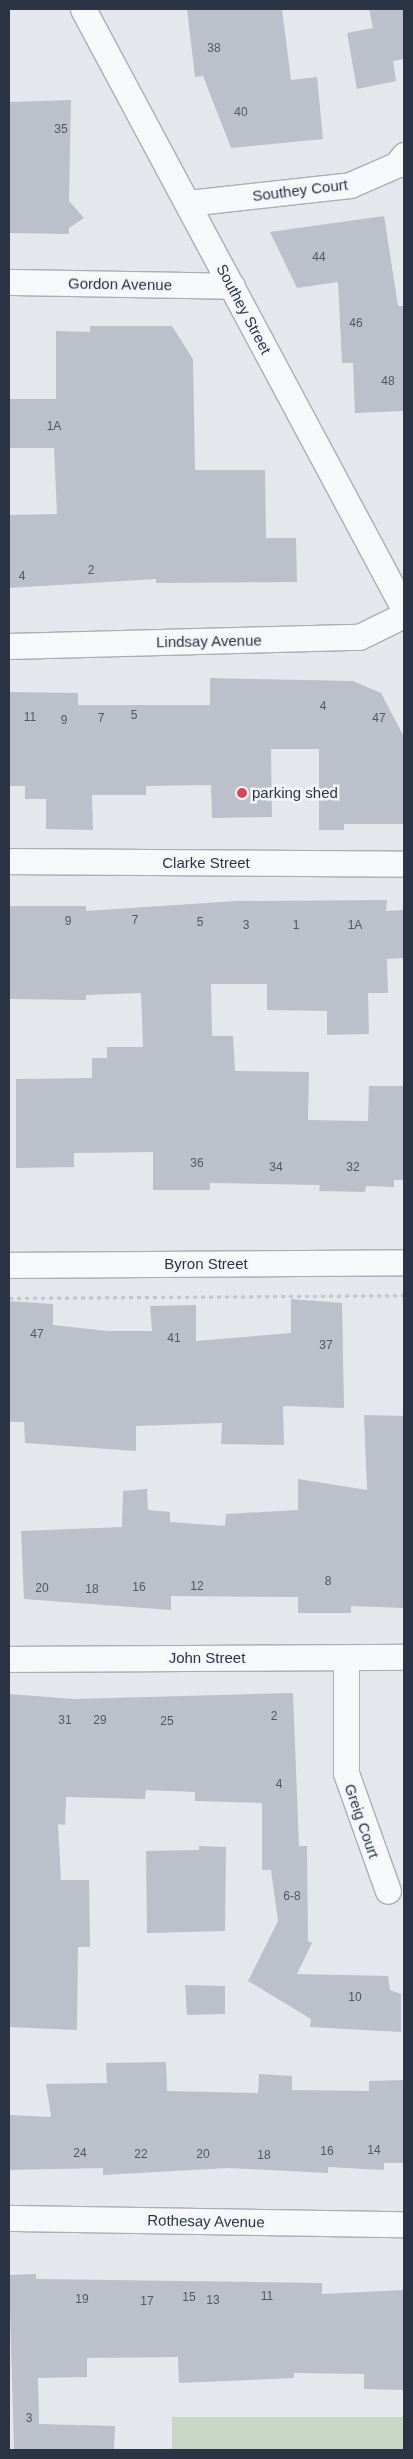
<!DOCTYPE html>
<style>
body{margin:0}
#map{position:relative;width:413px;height:2459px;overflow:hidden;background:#e4e7ec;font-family:Helvetica,sans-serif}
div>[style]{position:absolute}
.green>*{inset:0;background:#c9d6c5}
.building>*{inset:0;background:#bbc0ca}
.path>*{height:3px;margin-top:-1.5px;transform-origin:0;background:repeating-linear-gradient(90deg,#c2c5cb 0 4px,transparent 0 8px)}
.roads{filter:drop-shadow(1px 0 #a9aeb7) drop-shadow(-1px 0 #a9aeb7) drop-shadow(0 1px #a9aeb7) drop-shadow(0 -1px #a9aeb7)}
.minor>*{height:25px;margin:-12.5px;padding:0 12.5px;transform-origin:12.5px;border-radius:12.5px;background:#f7f8fa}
.dots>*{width:14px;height:14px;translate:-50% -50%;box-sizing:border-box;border:2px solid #f4f6f9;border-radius:50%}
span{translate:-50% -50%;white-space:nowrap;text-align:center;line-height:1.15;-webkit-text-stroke:5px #f4f6f9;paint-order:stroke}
.number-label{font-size:12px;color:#4f5766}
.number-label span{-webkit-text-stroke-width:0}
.street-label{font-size:15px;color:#2b3445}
.poi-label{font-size:15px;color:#2b3445}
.left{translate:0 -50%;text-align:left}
.frame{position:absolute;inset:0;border:10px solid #2b3445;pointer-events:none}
</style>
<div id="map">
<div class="green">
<i style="clip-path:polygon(172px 2417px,404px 2417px,404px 2450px,172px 2450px)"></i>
</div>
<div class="building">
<i style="clip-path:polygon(187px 9px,282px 9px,291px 80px,317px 77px,323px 139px,231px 148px,203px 76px,195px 77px)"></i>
<i style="clip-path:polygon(369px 9px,404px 9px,404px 59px,393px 61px,396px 81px,357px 89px,347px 33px,373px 28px)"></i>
<i style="clip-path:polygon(71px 100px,69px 201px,84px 218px,69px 228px,69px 234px,9px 233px,9px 102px)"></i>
<i style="clip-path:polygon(384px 216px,398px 306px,404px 306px,404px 411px,355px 413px,353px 363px,342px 363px,338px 282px,297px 288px,270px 232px)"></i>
<i style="clip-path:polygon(90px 326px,172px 326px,193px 359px,195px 470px,265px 470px,266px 538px,296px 538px,297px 582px,156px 583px,156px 579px,9px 588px,9px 515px,57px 514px,54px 448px,9px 448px,9px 399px,56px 399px,56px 331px,90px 332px)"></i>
<i style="clip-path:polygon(210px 678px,353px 681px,381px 693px,404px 737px,404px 824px,344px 824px,344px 830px,319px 830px,319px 749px,271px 749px,272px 817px,212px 818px,211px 785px,146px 786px,146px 795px,92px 795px,93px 830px,46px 829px,46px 799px,25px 799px,25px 786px,9px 786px,9px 692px,78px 693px,78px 705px,210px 705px)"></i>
<i style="clip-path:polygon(387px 900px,386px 911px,404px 910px,404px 958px,387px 959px,388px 993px,368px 993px,369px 1034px,327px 1035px,327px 1011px,267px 1010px,267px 984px,211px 984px,212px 1036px,233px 1036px,235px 1071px,309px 1072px,308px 1120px,368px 1121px,369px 1086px,403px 1086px,404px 1180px,394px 1180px,394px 1187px,366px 1186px,365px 1192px,319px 1191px,320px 1185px,210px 1183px,210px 1190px,153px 1190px,153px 1152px,74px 1153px,74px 1167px,16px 1168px,16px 1079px,92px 1078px,92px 1058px,107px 1058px,107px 1047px,143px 1047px,141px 993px,86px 995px,86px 1000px,9px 999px,9px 906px,86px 906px,86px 911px,236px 901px)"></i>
<i style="clip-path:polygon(291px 1299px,342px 1303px,344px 1408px,283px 1406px,284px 1445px,221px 1444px,222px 1423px,136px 1426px,136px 1451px,25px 1443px,24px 1422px,9px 1422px,9px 1301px,53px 1304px,53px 1325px,108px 1331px,152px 1331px,150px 1306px,196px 1305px,196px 1341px,291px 1333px)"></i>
<i style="clip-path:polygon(364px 1415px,404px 1416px,404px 1608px,351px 1606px,351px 1613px,298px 1613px,298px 1597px,171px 1596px,171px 1610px,24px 1599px,21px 1531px,122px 1527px,123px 1491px,147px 1489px,148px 1510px,170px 1512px,170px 1522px,225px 1526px,226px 1514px,298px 1510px,298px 1479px,367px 1490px)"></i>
<i style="clip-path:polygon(293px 1693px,299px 1846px,307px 1846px,308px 1941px,312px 1943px,297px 1974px,388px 1976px,390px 1990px,401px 1994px,401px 2032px,310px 2027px,311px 2019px,248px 1981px,278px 1921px,271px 1870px,262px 1870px,262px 1803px,195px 1801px,195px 1792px,146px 1790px,145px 1799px,66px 1797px,65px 1825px,58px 1824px,61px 1880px,89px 1880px,90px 1947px,78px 1947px,77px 2030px,9px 2027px,9px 1694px,74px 1699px)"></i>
<i style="clip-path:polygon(199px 1846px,226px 1847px,225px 1931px,147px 1933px,146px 1851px,199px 1850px)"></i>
<i style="clip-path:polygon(185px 1985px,225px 1986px,225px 2014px,187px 2015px)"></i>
<i style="clip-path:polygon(166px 2062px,167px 2091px,258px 2093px,259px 2074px,292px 2076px,292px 2090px,369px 2091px,369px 2081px,404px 2080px,404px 2163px,384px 2163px,384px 2170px,328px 2167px,328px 2173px,228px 2168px,103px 2175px,103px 2168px,9px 2170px,9px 2115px,51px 2117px,46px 2084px,107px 2083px,106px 2063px)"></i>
<i style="clip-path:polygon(36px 2274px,36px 2279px,322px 2283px,322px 2294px,404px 2290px,404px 2390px,364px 2389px,364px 2374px,294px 2373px,294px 2378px,179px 2383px,178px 2357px,87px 2358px,87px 2377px,38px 2378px,39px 2424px,115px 2426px,114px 2450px,14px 2450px,9px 2275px)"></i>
</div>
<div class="path">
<i style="left:9px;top:1298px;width:395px;rotate:-0.4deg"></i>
</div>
<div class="roads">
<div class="minor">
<i style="left:83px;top:9px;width:680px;rotate:61.85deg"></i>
<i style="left:188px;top:203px;width:163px;rotate:-6.3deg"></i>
<i style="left:350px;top:185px;width:50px;rotate:-23.5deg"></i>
<i style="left:396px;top:165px;width:13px;rotate:-51deg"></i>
<i style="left:9px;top:282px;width:223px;rotate:1deg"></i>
<i style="left:9px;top:646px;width:350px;rotate:-1.5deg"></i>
<i style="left:359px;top:637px;width:50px;rotate:-26.1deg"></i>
<i style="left:9px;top:861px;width:395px;rotate:0.4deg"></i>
<i style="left:9px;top:1265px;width:395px;rotate:-0.4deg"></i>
<i style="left:346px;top:1658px;width:115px;rotate:90deg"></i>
<i style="left:346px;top:1773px;width:125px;rotate:70.4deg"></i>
<i style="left:9px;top:1659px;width:395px;rotate:-0.3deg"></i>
<i style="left:9px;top:2218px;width:395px;rotate:0.9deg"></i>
</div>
</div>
<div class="dots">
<i style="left:242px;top:793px;background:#d1495b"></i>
</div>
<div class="number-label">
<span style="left:214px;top:49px">38</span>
<span style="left:241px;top:113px">40</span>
<span style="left:61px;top:130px">35</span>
<span style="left:319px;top:258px">44</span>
<span style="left:356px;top:324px">46</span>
<span style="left:388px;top:382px">48</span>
<span style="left:54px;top:427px">1A</span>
<span style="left:91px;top:571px">2</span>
<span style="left:22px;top:577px">4</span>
<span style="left:323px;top:707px">4</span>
<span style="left:134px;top:716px">5</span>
<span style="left:30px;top:718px">11</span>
<span style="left:101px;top:719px">7</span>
<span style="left:379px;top:719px">47</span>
<span style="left:64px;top:721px">9</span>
<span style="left:135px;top:921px">7</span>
<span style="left:68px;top:922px">9</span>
<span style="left:200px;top:923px">5</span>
<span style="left:246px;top:926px">3</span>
<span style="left:296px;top:926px">1</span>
<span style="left:355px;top:926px">1A</span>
<span style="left:197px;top:1164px">36</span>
<span style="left:276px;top:1168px">34</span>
<span style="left:353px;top:1168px">32</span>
<span style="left:37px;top:1335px">47</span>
<span style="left:174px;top:1339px">41</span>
<span style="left:326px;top:1346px">37</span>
<span style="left:328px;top:1582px">8</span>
<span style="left:197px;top:1587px">12</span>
<span style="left:139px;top:1588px">16</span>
<span style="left:42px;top:1589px">20</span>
<span style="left:92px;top:1590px">18</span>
<span style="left:274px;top:1717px">2</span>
<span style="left:65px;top:1721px">31</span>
<span style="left:100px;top:1721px">29</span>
<span style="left:167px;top:1722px">25</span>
<span style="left:279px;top:1785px">4</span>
<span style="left:292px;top:1897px">6-8</span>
<span style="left:355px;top:1998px">10</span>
<span style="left:374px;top:2151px">14</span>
<span style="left:327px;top:2152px">16</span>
<span style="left:80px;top:2154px">24</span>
<span style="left:141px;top:2155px">22</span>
<span style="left:203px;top:2155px">20</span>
<span style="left:264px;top:2156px">18</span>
<span style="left:267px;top:2297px">11</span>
<span style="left:189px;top:2298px">15</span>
<span style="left:82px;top:2300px">19</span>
<span style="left:213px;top:2301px">13</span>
<span style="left:147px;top:2302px">17</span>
<span style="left:29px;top:2419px">3</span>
</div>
<div class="street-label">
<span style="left:300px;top:190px;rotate:-7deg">Southey Court</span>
<span style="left:120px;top:284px;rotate:1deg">Gordon Avenue</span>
<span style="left:244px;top:309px;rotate:62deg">Southey Street</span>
<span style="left:209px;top:641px;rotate:-1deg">Lindsay Avenue</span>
<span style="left:206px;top:863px">Clarke Street</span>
<span style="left:206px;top:1264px">Byron Street</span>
<span style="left:207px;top:1658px">John Street</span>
<span style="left:362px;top:1821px;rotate:71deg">Greig Court</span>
<span style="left:206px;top:2221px;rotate:1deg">Rothesay Avenue</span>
</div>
<div class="poi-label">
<span class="left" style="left:252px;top:793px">parking shed</span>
</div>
<div class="frame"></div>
</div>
